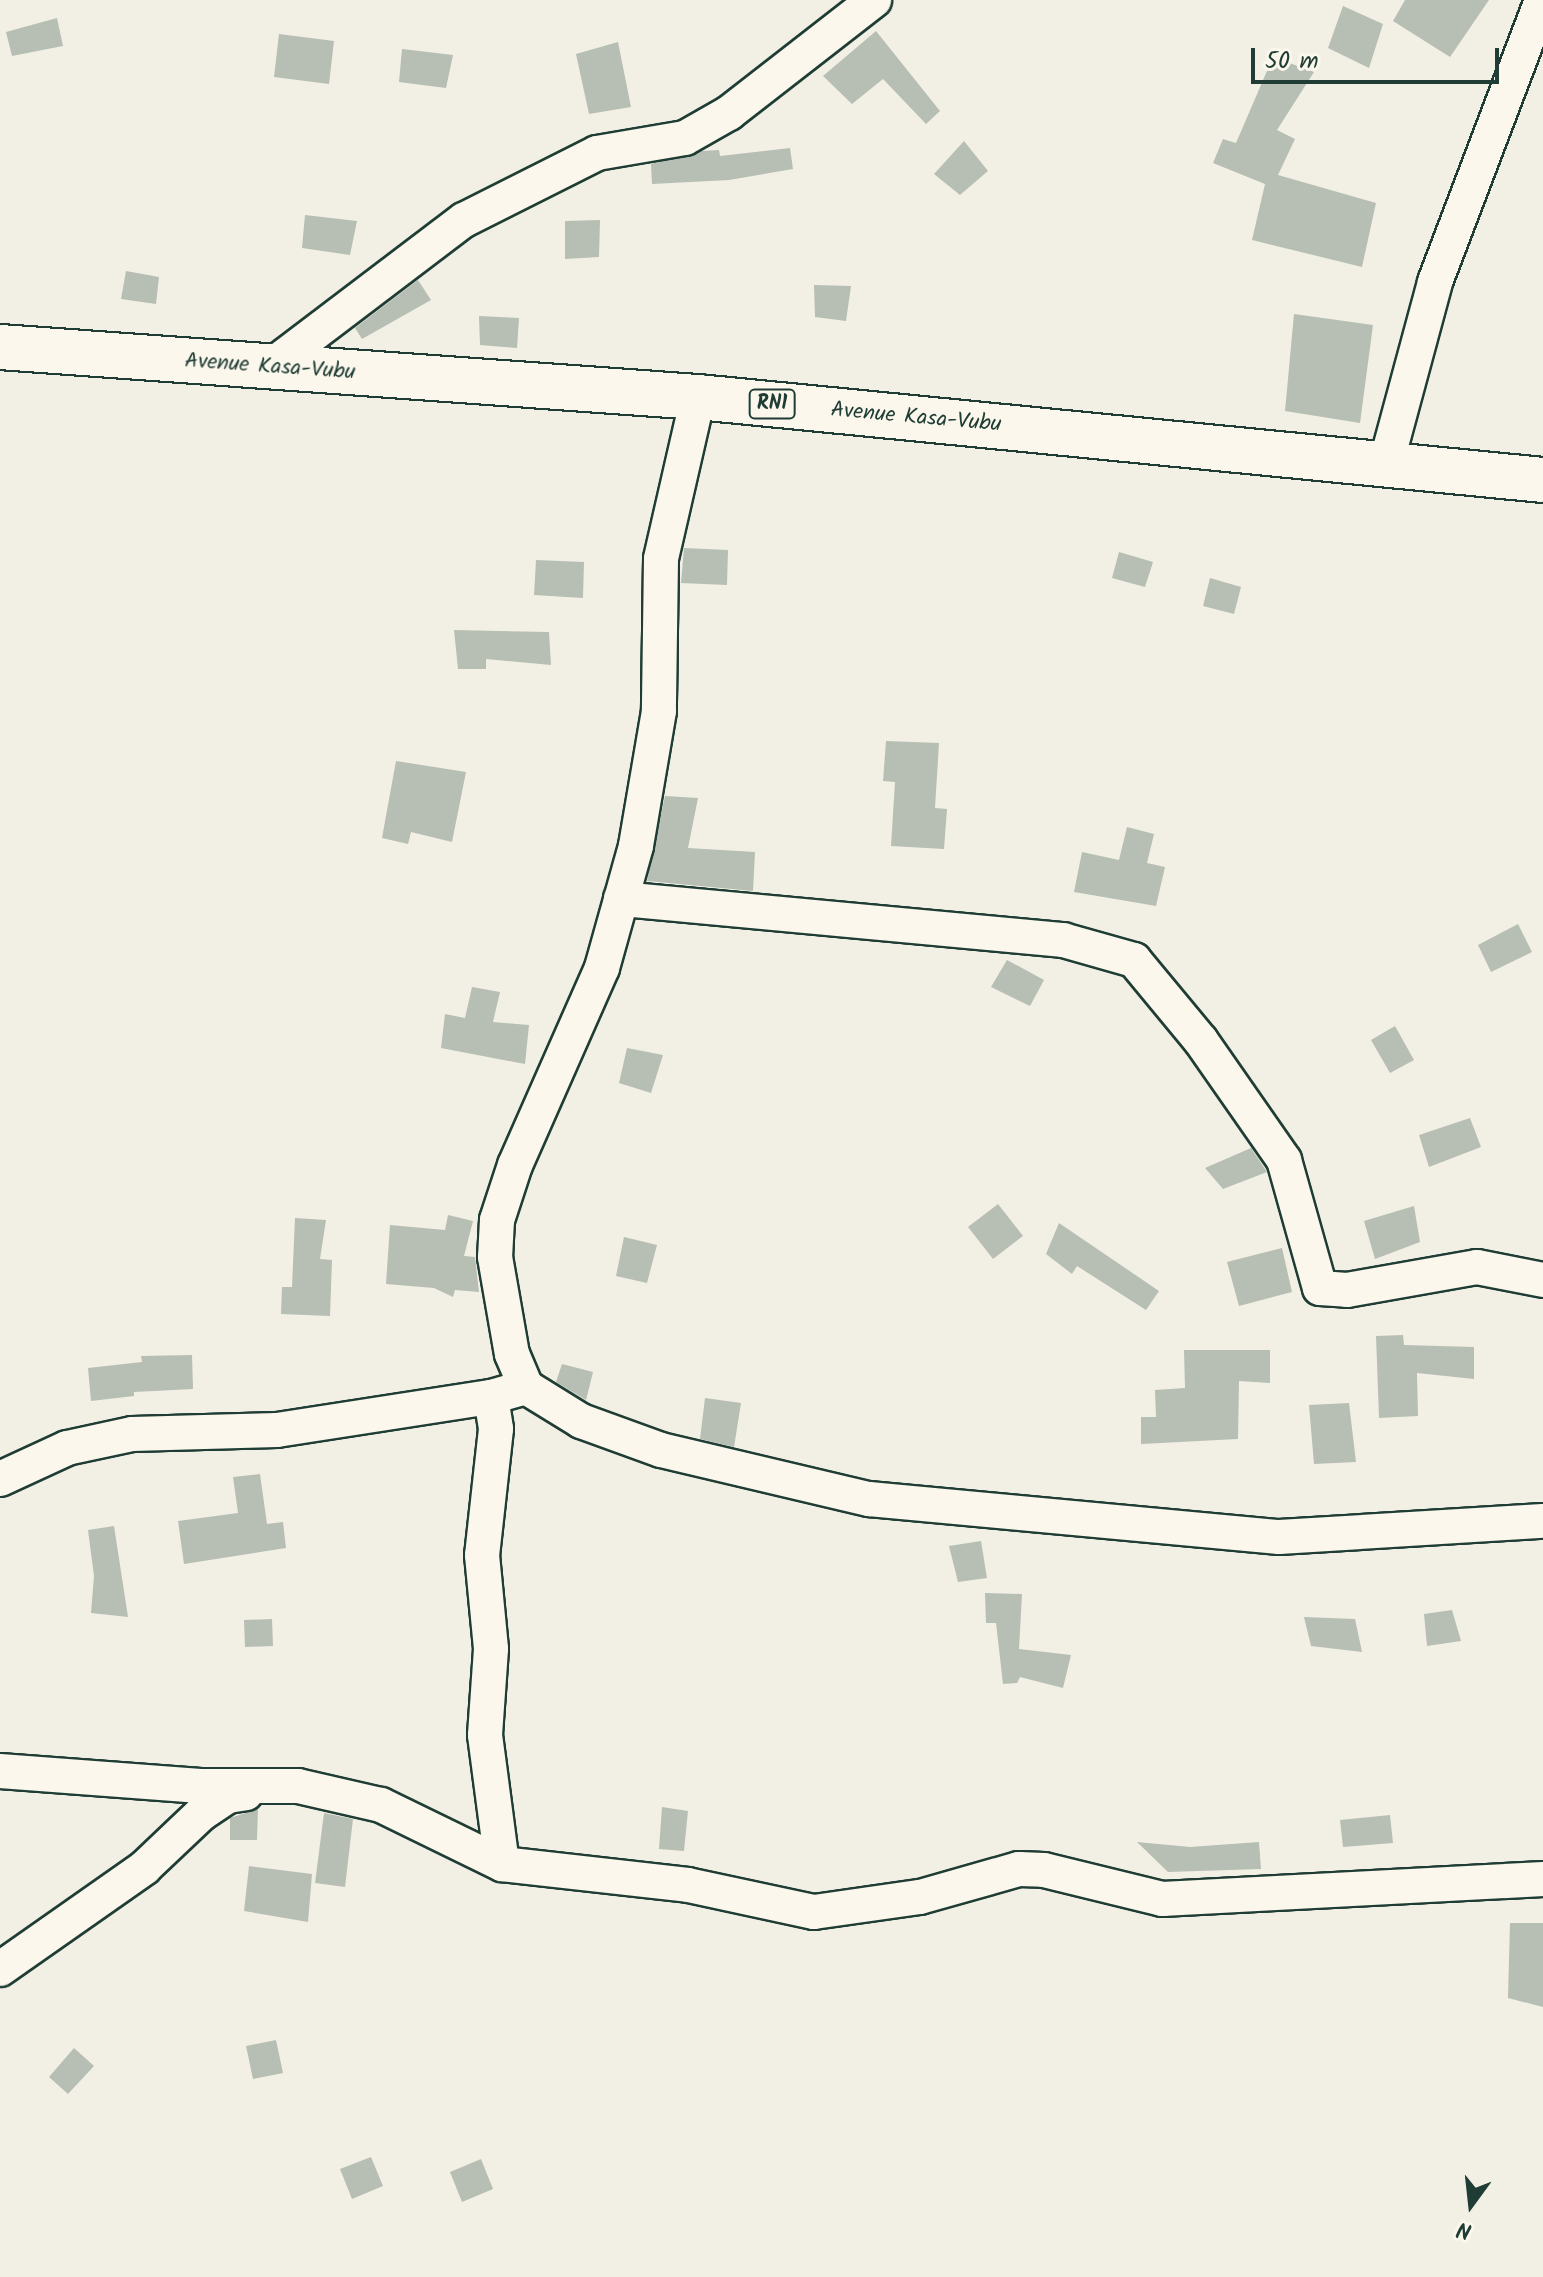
<!DOCTYPE html>
<style>
body{margin:0}
#map{position:relative;width:1543px;height:2277px;overflow:hidden;background:#f2f0e5;font-family:Kalam,sans-serif}
div>[style]{position:absolute}
.building>*{inset:0;background:#b7beb3}
.roads{filter:drop-shadow(2px 0 #1f3d34) drop-shadow(-2px 0 #1f3d34) drop-shadow(0 2px #1f3d34) drop-shadow(0 -2px #1f3d34)}
.minor>*{height:34px;margin:-17px;padding:0 17px;transform-origin:17px;border-radius:17px;background:#fbf7ec}
.highway>*{height:44px;margin:-22px;padding:0 22px;transform-origin:22px;border-radius:22px;background:#fbf7ec}
span{translate:-50% -50%;white-space:nowrap;text-align:center;line-height:1.15;-webkit-text-stroke:7px #fbf7ec;paint-order:stroke}
.shield-label span{padding:2px 6px;background:#fbf7ec;border:2px solid;border-radius:6px;-webkit-text-stroke-width:0}
.shield-label{font-size:20px;color:#1f3d34;font-weight:700}
.street-label{font-size:22px;color:#1f3d34}
.north{position:absolute;left:1431px;top:2165px;width:80px;height:80px;-webkit-text-stroke:6px #fbf7ec;paint-order:stroke;rotate:195deg;font-size:22px;font-weight:700;line-height:32px;text-align:center;color:#1f3d34}
.north::after{content:'';display:block;margin:auto;width:28px;height:36px;background:#1f3d34;clip-path:polygon(50% 0,100% 100%,50% 72%,0 100%)}
.scale{position:absolute;left:1251px;top:48px;width:248px;height:36px;box-sizing:border-box;border:4px solid #1f3d34;border-top:0;padding-left:10px;font-size:24px;line-height:28px;white-space:nowrap;color:#1f3d34;-webkit-text-stroke:6px #fbf7ec;paint-order:stroke}
</style>
<div id="map">
<div class="building">
<i style="clip-path:polygon(1405px 0,1489px 0,1450px 57px,1393px 21px)"></i>
<i style="clip-path:polygon(1343px 6px,1383px 24px,1369px 68px,1328px 48px)"></i>
<i style="clip-path:polygon(57px 18px,63px 46px,12px 56px,6px 32px)"></i>
<i style="clip-path:polygon(876px 31px,940px 111px,926px 124px,883px 79px,852px 104px,823px 76px)"></i>
<i style="clip-path:polygon(279px 34px,334px 41px,329px 84px,274px 77px)"></i>
<i style="clip-path:polygon(618px 42px,631px 107px,589px 114px,576px 54px)"></i>
<i style="clip-path:polygon(402px 49px,453px 55px,446px 88px,399px 82px)"></i>
<i style="clip-path:polygon(1273px 57px,1314px 72px,1277px 130px,1295px 139px,1278px 175px,1376px 203px,1362px 267px,1252px 240px,1265px 184px,1213px 163px,1223px 139px,1236px 143px)"></i>
<i style="clip-path:polygon(964px 141px,988px 171px,960px 195px,934px 174px)"></i>
<i style="clip-path:polygon(790px 148px,793px 169px,729px 180px,652px 184px,651px 164px,702px 151px,719px 150px,720px 156px)"></i>
<i style="clip-path:polygon(305px 215px,357px 221px,350px 255px,302px 248px)"></i>
<i style="clip-path:polygon(600px 220px,599px 257px,565px 259px,565px 221px)"></i>
<i style="clip-path:polygon(126px 271px,159px 277px,156px 304px,121px 299px)"></i>
<i style="clip-path:polygon(418px 280px,431px 300px,362px 339px,355px 328px)"></i>
<i style="clip-path:polygon(814px 285px,851px 286px,846px 321px,815px 317px)"></i>
<i style="clip-path:polygon(1294px 314px,1373px 325px,1360px 423px,1285px 411px)"></i>
<i style="clip-path:polygon(479px 316px,519px 318px,517px 348px,480px 345px)"></i>
<i style="clip-path:polygon(684px 548px,728px 550px,727px 585px,681px 583px)"></i>
<i style="clip-path:polygon(1119px 552px,1153px 562px,1145px 587px,1112px 578px)"></i>
<i style="clip-path:polygon(536px 560px,584px 562px,583px 598px,534px 595px)"></i>
<i style="clip-path:polygon(1210px 578px,1241px 587px,1234px 614px,1203px 606px)"></i>
<i style="clip-path:polygon(454px 630px,549px 632px,551px 665px,486px 659px,486px 669px,458px 669px)"></i>
<i style="clip-path:polygon(886px 741px,939px 743px,935px 808px,947px 809px,944px 849px,891px 846px,895px 782px,883px 781px)"></i>
<i style="clip-path:polygon(396px 761px,466px 772px,452px 842px,411px 832px,408px 844px,382px 838px)"></i>
<i style="clip-path:polygon(665px 796px,698px 798px,688px 848px,755px 852px,753px 891px,647px 881px)"></i>
<i style="clip-path:polygon(1127px 827px,1154px 834px,1147px 863px,1165px 867px,1156px 906px,1074px 892px,1082px 852px,1119px 860px)"></i>
<i style="clip-path:polygon(1518px 924px,1532px 952px,1491px 972px,1478px 945px)"></i>
<i style="clip-path:polygon(1007px 960px,1044px 980px,1030px 1006px,991px 987px)"></i>
<i style="clip-path:polygon(472px 987px,500px 992px,493px 1022px,529px 1025px,525px 1064px,441px 1048px,445px 1014px,465px 1018px)"></i>
<i style="clip-path:polygon(1395px 1026px,1414px 1060px,1390px 1073px,1371px 1040px)"></i>
<i style="clip-path:polygon(627px 1048px,663px 1055px,651px 1093px,619px 1083px)"></i>
<i style="clip-path:polygon(1470px 1118px,1481px 1147px,1429px 1167px,1419px 1135px)"></i>
<i style="clip-path:polygon(1251px 1148px,1267px 1172px,1223px 1189px,1205px 1168px)"></i>
<i style="clip-path:polygon(998px 1204px,1023px 1236px,993px 1259px,968px 1227px)"></i>
<i style="clip-path:polygon(1414px 1206px,1420px 1242px,1375px 1259px,1364px 1221px)"></i>
<i style="clip-path:polygon(448px 1215px,473px 1221px,464px 1256px,475px 1257px,479px 1292px,455px 1290px,453px 1297px,434px 1288px,386px 1284px,390px 1225px,445px 1230px)"></i>
<i style="clip-path:polygon(295px 1218px,326px 1220px,320px 1259px,332px 1260px,330px 1316px,281px 1314px,282px 1287px,292px 1287px)"></i>
<i style="clip-path:polygon(1059px 1223px,1159px 1291px,1146px 1310px,1077px 1266px,1072px 1274px,1046px 1254px)"></i>
<i style="clip-path:polygon(624px 1237px,657px 1245px,647px 1283px,616px 1276px)"></i>
<i style="clip-path:polygon(1282px 1248px,1292px 1292px,1239px 1306px,1227px 1262px)"></i>
<i style="clip-path:polygon(1403px 1335px,1404px 1345px,1474px 1347px,1474px 1379px,1417px 1373px,1418px 1416px,1379px 1418px,1376px 1336px)"></i>
<i style="clip-path:polygon(1184px 1350px,1270px 1350px,1270px 1383px,1239px 1381px,1238px 1439px,1141px 1444px,1141px 1417px,1156px 1417px,1155px 1390px,1185px 1388px)"></i>
<i style="clip-path:polygon(192px 1355px,193px 1389px,134px 1392px,134px 1396px,91px 1401px,88px 1368px,142px 1362px,141px 1356px)"></i>
<i style="clip-path:polygon(562px 1364px,593px 1372px,586px 1400px,556px 1382px)"></i>
<i style="clip-path:polygon(705px 1398px,741px 1403px,734px 1447px,700px 1439px)"></i>
<i style="clip-path:polygon(1349px 1403px,1356px 1462px,1314px 1464px,1309px 1405px)"></i>
<i style="clip-path:polygon(260px 1474px,267px 1524px,283px 1522px,286px 1548px,184px 1564px,178px 1521px,238px 1513px,233px 1477px)"></i>
<i style="clip-path:polygon(114px 1526px,128px 1617px,91px 1613px,94px 1576px,88px 1530px)"></i>
<i style="clip-path:polygon(981px 1541px,987px 1578px,958px 1582px,949px 1546px)"></i>
<i style="clip-path:polygon(985px 1593px,1022px 1594px,1019px 1649px,1071px 1655px,1063px 1688px,1020px 1677px,1017px 1683px,1003px 1684px,996px 1623px,986px 1623px)"></i>
<i style="clip-path:polygon(1452px 1610px,1461px 1641px,1427px 1646px,1424px 1614px)"></i>
<i style="clip-path:polygon(1304px 1617px,1355px 1619px,1362px 1652px,1311px 1646px)"></i>
<i style="clip-path:polygon(272px 1619px,273px 1646px,245px 1647px,244px 1620px)"></i>
<i style="clip-path:polygon(662px 1807px,688px 1811px,684px 1851px,659px 1849px)"></i>
<i style="clip-path:polygon(258px 1809px,257px 1840px,230px 1840px,230px 1818px)"></i>
<i style="clip-path:polygon(324px 1813px,353px 1819px,345px 1887px,315px 1883px)"></i>
<i style="clip-path:polygon(1390px 1815px,1393px 1843px,1343px 1847px,1340px 1820px)"></i>
<i style="clip-path:polygon(1137px 1842px,1190px 1847px,1259px 1842px,1261px 1869px,1168px 1872px)"></i>
<i style="clip-path:polygon(249px 1866px,312px 1874px,308px 1922px,244px 1911px)"></i>
<i style="clip-path:polygon(1510px 1923px,1543px 1923px,1543px 2007px,1508px 1998px)"></i>
<i style="clip-path:polygon(276px 2040px,283px 2073px,253px 2079px,246px 2046px)"></i>
<i style="clip-path:polygon(74px 2048px,94px 2066px,68px 2094px,49px 2077px)"></i>
<i style="clip-path:polygon(371px 2157px,383px 2186px,352px 2199px,340px 2169px)"></i>
<i style="clip-path:polygon(481px 2159px,493px 2189px,462px 2202px,450px 2172px)"></i>
</div>
<div class="roads">
<div class="minor">
<i style="left:270px;top:367px;width:243px;rotate:-37.2deg"></i>
<i style="left:464px;top:220px;width:149px;rotate:-26.7deg"></i>
<i style="left:597px;top:153px;width:89px;rotate:-9.7deg"></i>
<i style="left:685px;top:138px;width:51px;rotate:-29.6deg"></i>
<i style="left:729px;top:113px;width:184px;rotate:-37.9deg"></i>
<i style="left:698px;top:397px;width:166px;rotate:102.9deg"></i>
<i style="left:661px;top:559px;width:152px;rotate:90.8deg"></i>
<i style="left:659px;top:711px;width:137px;rotate:99.7deg"></i>
<i style="left:636px;top:846px;width:127px;rotate:105.6deg"></i>
<i style="left:602px;top:968px;width:215px;rotate:113.8deg"></i>
<i style="left:515px;top:1165px;width:58px;rotate:108.1deg"></i>
<i style="left:497px;top:1220px;width:37px;rotate:93deg"></i>
<i style="left:495px;top:1257px;width:98px;rotate:80.1deg"></i>
<i style="left:512px;top:1354px;width:36px;rotate:67deg"></i>
<i style="left:526px;top:1387px;width:65px;rotate:31.7deg"></i>
<i style="left:581px;top:1421px;width:85px;rotate:19.9deg"></i>
<i style="left:661px;top:1450px;width:214px;rotate:13.3deg"></i>
<i style="left:869px;top:1499px;width:412px;rotate:5.3deg"></i>
<i style="left:1279px;top:1537px;width:264px;rotate:-3.5deg"></i>
<i style="left:1386px;top:464px;width:188px;rotate:-74.9deg"></i>
<i style="left:1435px;top:282px;width:302px;rotate:-69.2deg"></i>
<i style="left:621px;top:899px;width:444px;rotate:5.3deg"></i>
<i style="left:1063px;top:940px;width:74px;rotate:15.7deg"></i>
<i style="left:1134px;top:960px;width:105px;rotate:50.4deg"></i>
<i style="left:1201px;top:1041px;width:145px;rotate:55.1deg"></i>
<i style="left:1284px;top:1160px;width:133px;rotate:74.3deg"></i>
<i style="left:1320px;top:1288px;width:27px;rotate:4deg"></i>
<i style="left:1347px;top:1290px;width:132px;rotate:-10deg"></i>
<i style="left:1477px;top:1267px;width:67px;rotate:11.1deg"></i>
<i style="left:491px;top:1397px;width:32px;rotate:81deg"></i>
<i style="left:496px;top:1429px;width:127px;rotate:96.3deg"></i>
<i style="left:482px;top:1555px;width:94px;rotate:84.5deg"></i>
<i style="left:491px;top:1649px;width:86px;rotate:94deg"></i>
<i style="left:485px;top:1735px;width:130px;rotate:82.5deg"></i>
<i style="left:0;top:1479px;width:74px;rotate:-24.8deg"></i>
<i style="left:67px;top:1448px;width:66px;rotate:-12.2deg"></i>
<i style="left:132px;top:1434px;width:145px;rotate:-1.6deg"></i>
<i style="left:277px;top:1430px;width:217px;rotate:-8.8deg"></i>
<i style="left:491px;top:1397px;width:36px;rotate:-16deg"></i>
<i style="left:0;top:1771px;width:201px;rotate:4.3deg"></i>
<i style="left:200px;top:1786px;width:98px"></i>
<i style="left:298px;top:1786px;width:85px;rotate:12.9deg"></i>
<i style="left:381px;top:1805px;width:135px;rotate:26deg"></i>
<i style="left:502px;top:1864px;width:187px;rotate:6.4deg"></i>
<i style="left:688px;top:1885px;width:129px;rotate:12.1deg"></i>
<i style="left:814px;top:1912px;width:107px;rotate:-8.1deg"></i>
<i style="left:920px;top:1897px;width:103px;rotate:-15.8deg"></i>
<i style="left:1019px;top:1869px;width:25px;rotate:2deg"></i>
<i style="left:1044px;top:1870px;width:122px;rotate:13.8deg"></i>
<i style="left:1162px;top:1899px;width:382px;rotate:-3deg"></i>
<i style="left:0;top:1969px;width:176px;rotate:-35deg"></i>
<i style="left:144px;top:1868px;width:79px;rotate:-43.5deg"></i>
<i style="left:201px;top:1814px;width:32px;rotate:-34deg"></i>
<i style="left:228px;top:1796px;width:18px;rotate:-9deg"></i>
</div>
<div class="highway">
<i style="left:0;top:347px;width:700px;rotate:4.1deg"></i>
<i style="left:698px;top:397px;width:849px;rotate:5.61deg"></i>
</div>
</div>
<div class="shield-label">
<span style="left:772px;top:404px">RN1</span>
</div>
<div class="street-label">
<span style="left:270px;top:367px;rotate:4deg">Avenue Kasa-Vubu</span>
<span style="left:916px;top:418px;rotate:5deg">Avenue Kasa-Vubu</span>
</div>
<div class="north">N</div>
<div class="scale">50 m</div>
</div>
